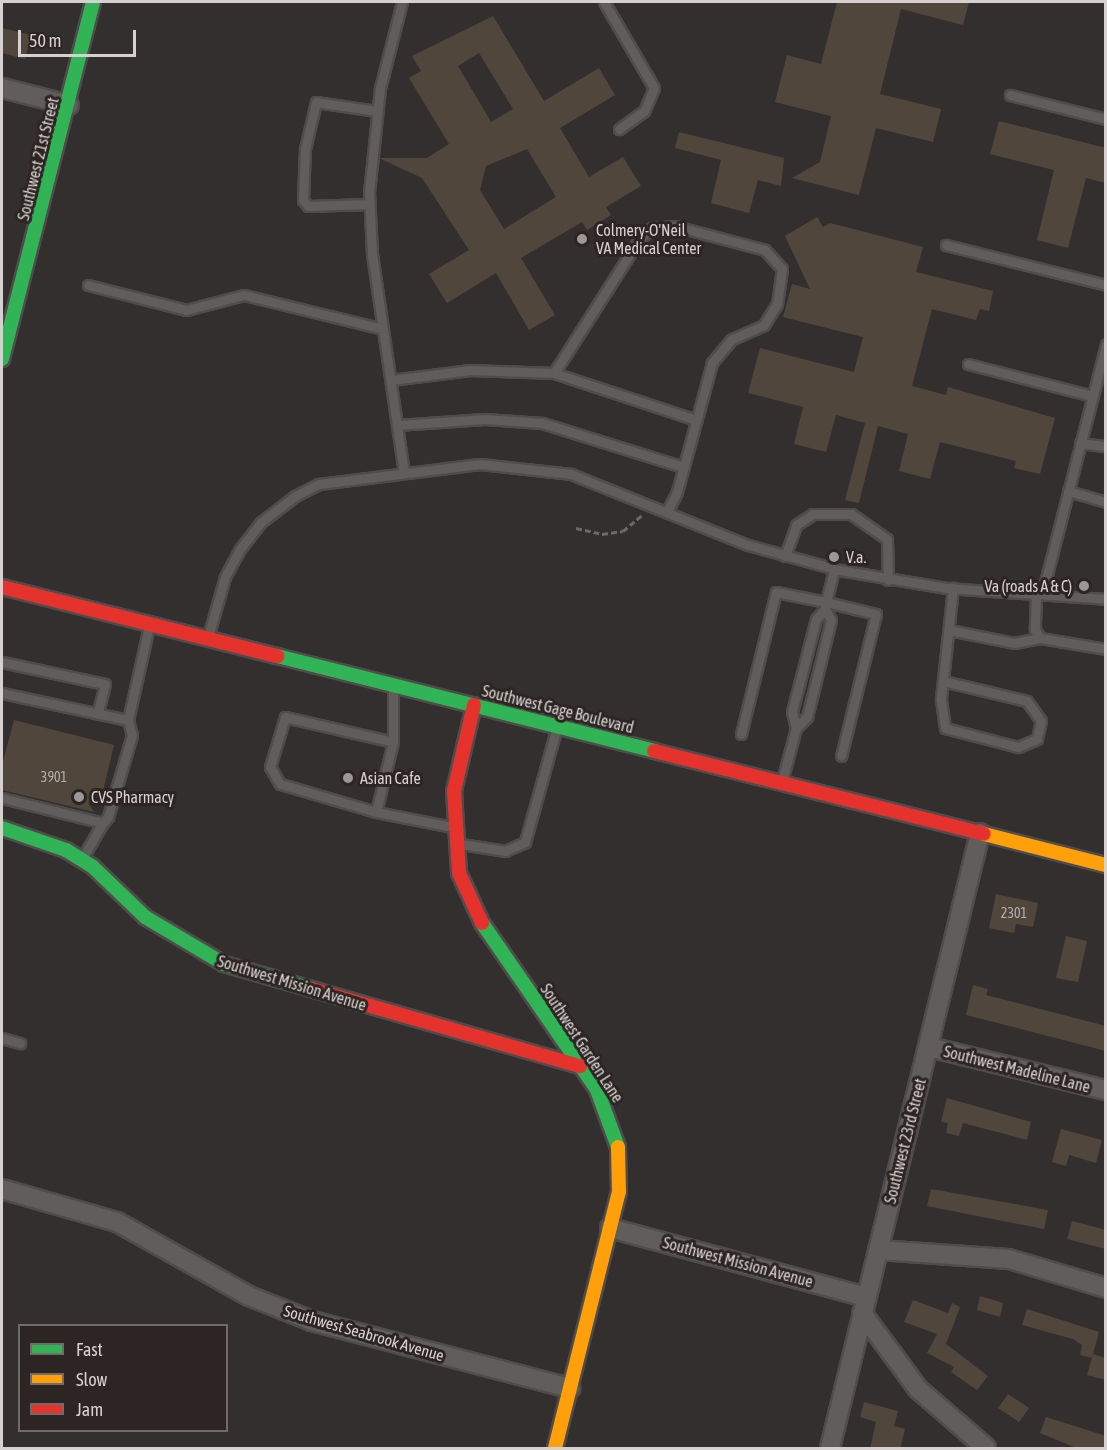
<!DOCTYPE html>
<style>
body{margin:0}
#map{position:relative;width:1107px;height:1450px;overflow:hidden;background:#342f2f;font-family:"Asap Condensed",sans-serif}
div>[style]{position:absolute}
.building>*{inset:0;background:#51463b}
.path>*{height:3px;margin-top:-1.5px;transform-origin:0;background:repeating-linear-gradient(90deg,#6b6868 0 6px,transparent 0 9px)}
.roads{filter:drop-shadow(2px 0 #504c4c) drop-shadow(-2px 0 #504c4c) drop-shadow(0 2px #504c4c) drop-shadow(0 -2px #504c4c)}
.lane>*{height:9px;margin:-4.5px;padding:0 4.5px;transform-origin:4.5px;border-radius:4.5px;background:#605d5c}
.street>*{height:18px;margin:-9px;padding:0 9px;transform-origin:9px;border-radius:9px;background:#605d5c}
.fast>*{height:14px;margin:-7px;padding:0 7px;transform-origin:7px;border-radius:7px;background:#30b455}
.slow>*{height:14px;margin:-7px;padding:0 7px;transform-origin:7px;border-radius:7px;background:#ff9f0a}
.jam>*{height:14px;margin:-7px;padding:0 7px;transform-origin:7px;border-radius:7px;background:#e5322d}
.dots>*{width:16px;height:16px;translate:-50% -50%;box-sizing:border-box;border:3px solid #2c2523;border-radius:50%}
span{translate:-50% -50%;white-space:nowrap;text-align:center;line-height:1.15;-webkit-text-stroke:6px #2c2523;paint-order:stroke}
.number-label{font-size:14px;color:#b5aeab}
.number-label span{-webkit-text-stroke-width:0}
.street-label{font-size:16px;color:#d6d1d0}
.poi-label{font-size:16px;color:#d6d1d0}
.left{translate:0 -50%;text-align:left}
.right{translate:-100% -50%;text-align:right}
.frame{position:absolute;inset:0;border:3px solid #d6d1d0;pointer-events:none}
.legend{position:absolute;left:18px;top:1324px;width:210px;height:108px;box-sizing:border-box;background:#2c2523;border:2px solid #706a68;margin:0;padding:8px 10px;list-style:none;font-size:18px;color:#d6d1d0}
.legend li{display:flex;align-items:center;gap:12px;height:30px}
.legend b{width:30px;border:2px solid #706a68}
.scale{position:absolute;left:18px;top:30px;width:118px;height:27px;box-sizing:border-box;border:3px solid #d6d1d0;border-top:0;padding-left:8px;font-size:18px;line-height:21px;white-space:nowrap;color:#d6d1d0;-webkit-text-stroke:4px #2c2523;paint-order:stroke}
</style>
<div id="map">
<div class="building">
<i style="clip-path:polygon(837px 2px,969px 2px,963px 25px,901px 9px,880px 94px,941px 109px,933px 142px,876px 128px,859px 195px,792px 178px,820px 162px,831px 116px,775px 102px,787px 55px,821px 64px)"></i>
<i style="clip-path:polygon(evenodd,493px 16px,544px 101px,599px 68px,615px 95px,560px 128px,589px 177px,623px 157px,641px 186px,606px 207px,611px 215px,587px 230px,582px 222px,521px 258px,555px 315px,529px 330px,496px 273px,447px 303px,429px 274px,469px 250px,422px 178px,379px 158px,427px 158px,449px 144px,409px 78px,421px 71px,412px 56px,493px 16px,479px 53px,513px 109px,491px 122px,458px 66px,479px 53px,493px 16px,527px 149px,556px 197px,504px 229px,480px 190px,486px 166px,527px 149px)"></i>
<i style="clip-path:polygon(2px 28px,31px 35px,25px 59px,2px 53px)"></i>
<i style="clip-path:polygon(999px 121px,1106px 148px,1106px 183px,1086px 178px,1068px 248px,1037px 240px,1054px 170px,990px 154px)"></i>
<i style="clip-path:polygon(679px 132px,784px 158px,781px 186px,758px 180px,749px 213px,711px 203px,721px 160px,675px 148px)"></i>
<i style="clip-path:polygon(817px 217px,823px 227px,830px 223px,923px 247px,916px 272px,993px 291px,989px 311px,980px 309px,976px 320px,932px 309px,912px 386px,946px 395px,948px 387px,1055px 418px,1040px 474px,1014px 468px,1016px 461px,940px 442px,930px 479px,899px 471px,908px 434px,878px 426px,859px 503px,845px 500px,865px 423px,836px 415px,826px 452px,794px 444px,803px 407px,748px 393px,760px 348px,854px 372px,863px 337px,783px 317px,792px 284px,810px 289px,785px 236px)"></i>
<i style="clip-path:polygon(14px 720px,114px 745px,102px 795px,88px 803px,94px 812px,2px 790px,2px 765px)"></i>
<i style="clip-path:polygon(996px 894px,1038px 903px,1033px 927px,1016px 924px,1014px 933px,989px 928px)"></i>
<i style="clip-path:polygon(1066px 936px,1087px 941px,1078px 982px,1056px 978px)"></i>
<i style="clip-path:polygon(973px 985px,988px 989px,986px 995px,1106px 1026px,1106px 1051px,966px 1015px)"></i>
<i style="clip-path:polygon(947px 1098px,1031px 1122px,1027px 1140px,963px 1123px,959px 1136px,946px 1133px,948px 1123px,941px 1122px)"></i>
<i style="clip-path:polygon(1061px 1129px,1102px 1140px,1096px 1163px,1069px 1155px,1066px 1166px,1052px 1162px)"></i>
<i style="clip-path:polygon(931px 1189px,1048px 1210px,1044px 1229px,927px 1206px)"></i>
<i style="clip-path:polygon(1072px 1221px,1106px 1230px,1106px 1249px,1067px 1239px)"></i>
<i style="clip-path:polygon(980px 1296px,1003px 1303px,1000px 1317px,977px 1310px)"></i>
<i style="clip-path:polygon(913px 1300px,948px 1313px,952px 1303px,960px 1307px,946px 1344px,988px 1376px,977px 1390px,951px 1372px,954px 1367px,927px 1353px,937px 1334px,904px 1322px)"></i>
<i style="clip-path:polygon(1027px 1309px,1099px 1332px,1092px 1358px,1080px 1355px,1082px 1345px,1073px 1339px,1022px 1325px)"></i>
<i style="clip-path:polygon(1093px 1354px,1106px 1358px,1106px 1380px,1087px 1375px)"></i>
<i style="clip-path:polygon(1008px 1394px,1029px 1408px,1019px 1422px,998px 1408px)"></i>
<i style="clip-path:polygon(864px 1402px,898px 1411px,894px 1426px,905px 1429px,900px 1449px,870px 1449px,876px 1422px,860px 1417px)"></i>
<i style="clip-path:polygon(1046px 1417px,1106px 1436px,1106px 1449px,1079px 1449px,1040px 1433px)"></i>
</div>
<div class="path">
<i style="left:576px;top:528px;width:27px;rotate:13deg"></i>
<i style="left:602px;top:534px;width:21px;rotate:-8deg"></i>
<i style="left:623px;top:531px;width:26px;rotate:-40deg"></i>
</div>
<div class="roads">
<div class="lane">
<i style="left:402px;top:2px;width:89px;rotate:104.3deg"></i>
<i style="left:380px;top:88px;width:105px;rotate:96deg"></i>
<i style="left:369px;top:192px;width:62px;rotate:87.2deg"></i>
<i style="left:372px;top:254px;width:221px;rotate:81.7deg"></i>
<i style="left:604px;top:2px;width:99px;rotate:59.8deg"></i>
<i style="left:654px;top:88px;width:25px;rotate:113deg"></i>
<i style="left:644px;top:111px;width:31px;rotate:144deg"></i>
<i style="left:1010px;top:95px;width:99px;rotate:14deg"></i>
<i style="left:369px;top:204px;width:61px;rotate:178.1deg"></i>
<i style="left:308px;top:206px;width:8px;rotate:-130deg"></i>
<i style="left:303px;top:200px;width:51px;rotate:-87.8deg"></i>
<i style="left:305px;top:149px;width:48px;rotate:-76.8deg"></i>
<i style="left:316px;top:102px;width:61px;rotate:8.5deg"></i>
<i style="left:946px;top:245px;width:165px;rotate:14deg"></i>
<i style="left:88px;top:285px;width:101px;rotate:14.3deg"></i>
<i style="left:186px;top:310px;width:60px;rotate:-14.5deg"></i>
<i style="left:244px;top:295px;width:143px;rotate:13.7deg"></i>
<i style="left:968px;top:364px;width:129px;rotate:14.4deg"></i>
<i style="left:554px;top:373px;width:150px;rotate:18.3deg"></i>
<i style="left:391px;top:380px;width:80px;rotate:-7.2deg"></i>
<i style="left:470px;top:370px;width:84px;rotate:2deg"></i>
<i style="left:554px;top:373px;width:160px;rotate:-57.5deg"></i>
<i style="left:640px;top:238px;width:16px;rotate:-40deg"></i>
<i style="left:652px;top:228px;width:23px;rotate:-5deg"></i>
<i style="left:675px;top:226px;width:93px;rotate:14.9deg"></i>
<i style="left:765px;top:250px;width:25px;rotate:48deg"></i>
<i style="left:782px;top:269px;width:35px;rotate:98deg"></i>
<i style="left:777px;top:304px;width:25px;rotate:122deg"></i>
<i style="left:764px;top:325px;width:36px;rotate:156deg"></i>
<i style="left:731px;top:340px;width:30px;rotate:130deg"></i>
<i style="left:712px;top:363px;width:134px;rotate:105.2deg"></i>
<i style="left:677px;top:492px;width:22px;rotate:117deg"></i>
<i style="left:397px;top:425px;width:88px;rotate:-3.9deg"></i>
<i style="left:485px;top:419px;width:57px;rotate:4deg"></i>
<i style="left:542px;top:423px;width:148px;rotate:17.3deg"></i>
<i style="left:1080px;top:443px;width:26px;rotate:7deg"></i>
<i style="left:1068px;top:491px;width:40px;rotate:16deg"></i>
<i style="left:785px;top:556px;width:33px;rotate:-70deg"></i>
<i style="left:796px;top:525px;width:20px;rotate:-33deg"></i>
<i style="left:813px;top:514px;width:38px"></i>
<i style="left:851px;top:514px;width:44px;rotate:34.8deg"></i>
<i style="left:887px;top:539px;width:41px;rotate:88.6deg"></i>
<i style="left:1036px;top:594px;width:36px;rotate:92deg"></i>
<i style="left:1035px;top:630px;width:9px;rotate:58deg"></i>
<i style="left:1040px;top:638px;width:67px;rotate:9.5deg"></i>
<i style="left:1042px;top:594px;width:258px;rotate:-75.6deg"></i>
<i style="left:825px;top:606px;width:38px;rotate:-76deg"></i>
<i style="left:949px;top:630px;width:66px;rotate:11.3deg"></i>
<i style="left:1014px;top:643px;width:26px;rotate:-11deg"></i>
<i style="left:208px;top:637px;width:62px;rotate:-74.2deg"></i>
<i style="left:225px;top:577px;width:32px;rotate:-62deg"></i>
<i style="left:240px;top:549px;width:33px;rotate:-52deg"></i>
<i style="left:260px;top:523px;width:44px;rotate:-37.6deg"></i>
<i style="left:295px;top:496px;width:27px;rotate:-27deg"></i>
<i style="left:319px;top:484px;width:162px;rotate:-7.1deg"></i>
<i style="left:480px;top:464px;width:92px;rotate:6.3deg"></i>
<i style="left:571px;top:474px;width:191px;rotate:21.9deg"></i>
<i style="left:748px;top:545px;width:94px;rotate:15.4deg"></i>
<i style="left:839px;top:570px;width:109px;rotate:9.5deg"></i>
<i style="left:946px;top:588px;width:160px;rotate:3.9deg"></i>
<i style="left:2px;top:662px;width:105px;rotate:12.1deg"></i>
<i style="left:105px;top:684px;width:30px;rotate:104deg"></i>
<i style="left:943px;top:681px;width:86px;rotate:13.4deg"></i>
<i style="left:1027px;top:701px;width:24px;rotate:55deg"></i>
<i style="left:1041px;top:721px;width:18px;rotate:103deg"></i>
<i style="left:1037px;top:739px;width:21px;rotate:157deg"></i>
<i style="left:1018px;top:747px;width:75px;rotate:-165.4deg"></i>
<i style="left:945px;top:728px;width:30px;rotate:-98deg"></i>
<i style="left:941px;top:698px;width:111px;rotate:-83.8deg"></i>
<i style="left:2px;top:693px;width:129px;rotate:12.1deg"></i>
<i style="left:741px;top:734px;width:146px;rotate:-76.2deg"></i>
<i style="left:776px;top:592px;width:51px;rotate:11.3deg"></i>
<i style="left:826px;top:602px;width:51px;rotate:13.5deg"></i>
<i style="left:876px;top:614px;width:146px;rotate:103.8deg"></i>
<i style="left:393px;top:742px;width:72px;rotate:103.7deg"></i>
<i style="left:376px;top:812px;width:77px;rotate:11.2deg"></i>
<i style="left:782px;top:781px;width:55px;rotate:-75.2deg"></i>
<i style="left:796px;top:728px;width:16px;rotate:-45deg"></i>
<i style="left:807px;top:717px;width:100px;rotate:-76.1deg"></i>
<i style="left:831px;top:620px;width:13px;rotate:-119deg"></i>
<i style="left:825px;top:609px;width:13px;rotate:132deg"></i>
<i style="left:816px;top:619px;width:96px;rotate:104.5deg"></i>
<i style="left:792px;top:712px;width:16px;rotate:76deg"></i>
<i style="left:2px;top:798px;width:104px;rotate:13.9deg"></i>
<i style="left:103px;top:823px;width:8px;rotate:-50deg"></i>
<i style="left:108px;top:817px;width:85px;rotate:-73.7deg"></i>
<i style="left:132px;top:735px;width:16px;rotate:-105deg"></i>
<i style="left:128px;top:720px;width:96px;rotate:-77.4deg"></i>
<i style="left:376px;top:812px;width:100px;rotate:-163.7deg"></i>
<i style="left:280px;top:784px;width:20px;rotate:-120deg"></i>
<i style="left:270px;top:767px;width:52px;rotate:-73.3deg"></i>
<i style="left:285px;top:717px;width:111px;rotate:13deg"></i>
<i style="left:393px;top:742px;width:53px;rotate:-90deg"></i>
<i style="left:461px;top:844px;width:45px;rotate:9deg"></i>
<i style="left:505px;top:851px;width:22px;rotate:-24deg"></i>
<i style="left:525px;top:842px;width:116px;rotate:-74.5deg"></i>
<i style="left:83px;top:857px;width:39px;rotate:-60deg"></i>
<i style="left:2px;top:1038px;width:19px;rotate:16deg"></i>
</div>
<div class="street">
<i style="left:2px;top:88px;width:69px;rotate:14.2deg"></i>
<i style="left:929px;top:1047px;width:182px;rotate:13.7deg"></i>
<i style="left:2px;top:1189px;width:120px;rotate:16deg"></i>
<i style="left:117px;top:1222px;width:151px;rotate:29.3deg"></i>
<i style="left:249px;top:1296px;width:68px;rotate:21.6deg"></i>
<i style="left:312px;top:1321px;width:267px;rotate:14.6deg"></i>
<i style="left:610px;top:1228px;width:265px;rotate:15.1deg"></i>
<i style="left:878px;top:1250px;width:131px;rotate:3.9deg"></i>
<i style="left:1009px;top:1259px;width:101px;rotate:16.6deg"></i>
<i style="left:862px;top:1313px;width:94px;rotate:53.6deg"></i>
<i style="left:918px;top:1389px;width:90px;rotate:40.9deg"></i>
<i style="left:830px;top:1448px;width:633px;rotate:-76.29deg"></i>
</div>
<div class="fast">
<i style="left:2px;top:359px;width:368px;rotate:-75.7deg"></i>
<i style="left:277px;top:656px;width:389px;rotate:14.1deg"></i>
<i style="left:2px;top:828px;width:68px;rotate:19deg"></i>
<i style="left:66px;top:850px;width:31px;rotate:32deg"></i>
<i style="left:92px;top:866px;width:74px;rotate:43.9deg"></i>
<i style="left:145px;top:917px;width:92px;rotate:30.7deg"></i>
<i style="left:224px;top:964px;width:91px;rotate:16deg"></i>
<i style="left:482px;top:923px;width:203px;rotate:55.4deg"></i>
<i style="left:597px;top:1090px;width:61px;rotate:69.8deg"></i>
</div>
<div class="slow">
<i style="left:984px;top:834px;width:126px;rotate:14.3deg"></i>
<i style="left:555px;top:1448px;width:264px;rotate:-76deg"></i>
<i style="left:619px;top:1192px;width:45px;rotate:-91.3deg"></i>
</div>
<div class="jam">
<i style="left:2px;top:587px;width:284px;rotate:14.1deg"></i>
<i style="left:474px;top:705px;width:88px;rotate:103.1deg"></i>
<i style="left:454px;top:791px;width:82px;rotate:86.5deg"></i>
<i style="left:459px;top:873px;width:55px;rotate:65.3deg"></i>
<i style="left:654px;top:751px;width:340px;rotate:14.1deg"></i>
<i style="left:311px;top:989px;width:280px;rotate:16deg"></i>
</div>
</div>
<div class="dots">
<i style="left:582px;top:239px;background:#9d9898"></i>
<i style="left:834px;top:557px;background:#9d9898"></i>
<i style="left:1084px;top:586px;background:#9d9898"></i>
<i style="left:348px;top:778px;background:#9d9898"></i>
<i style="left:79px;top:797px;background:#9d9898"></i>
</div>
<div class="number-label">
<span style="left:54px;top:777px">3901</span>
<span style="left:1014px;top:913px">2301</span>
</div>
<div class="street-label">
<span style="left:38px;top:159px;rotate:-76deg">Southwest 21st Street</span>
<span style="left:558px;top:709px;rotate:14deg">Southwest Gage Boulevard</span>
<span style="left:292px;top:983px;rotate:17deg">Southwest Mission Avenue</span>
<span style="left:582px;top:1043px;rotate:57deg">Southwest Garden Lane</span>
<span style="left:1017px;top:1069px;rotate:14deg">Southwest Madeline Lane</span>
<span style="left:905px;top:1141px;rotate:-76deg">Southwest 23rd Street</span>
<span style="left:738px;top:1262px;rotate:15deg">Southwest Mission Avenue</span>
<span style="left:364px;top:1333px;rotate:16deg">Southwest Seabrook Avenue</span>
</div>
<div class="poi-label">
<span class="left" style="left:596px;top:239px">Colmery-O'Neil<br>VA Medical Center</span>
<span class="left" style="left:846px;top:557px">V.a.</span>
<span class="right" style="left:1072px;top:586px">Va (roads A &amp; C)</span>
<span class="left" style="left:360px;top:778px">Asian Cafe</span>
<span class="left" style="left:91px;top:797px">CVS Pharmacy</span>
</div>
<div class="frame"></div>
<ul class="legend">
<li><b style="height:8px;background:#30b455"></b>Fast</li>
<li><b style="height:8px;background:#ff9f0a"></b>Slow</li>
<li><b style="height:8px;background:#e5322d"></b>Jam</li>
</ul>
<div class="scale">50 m</div>
</div>
